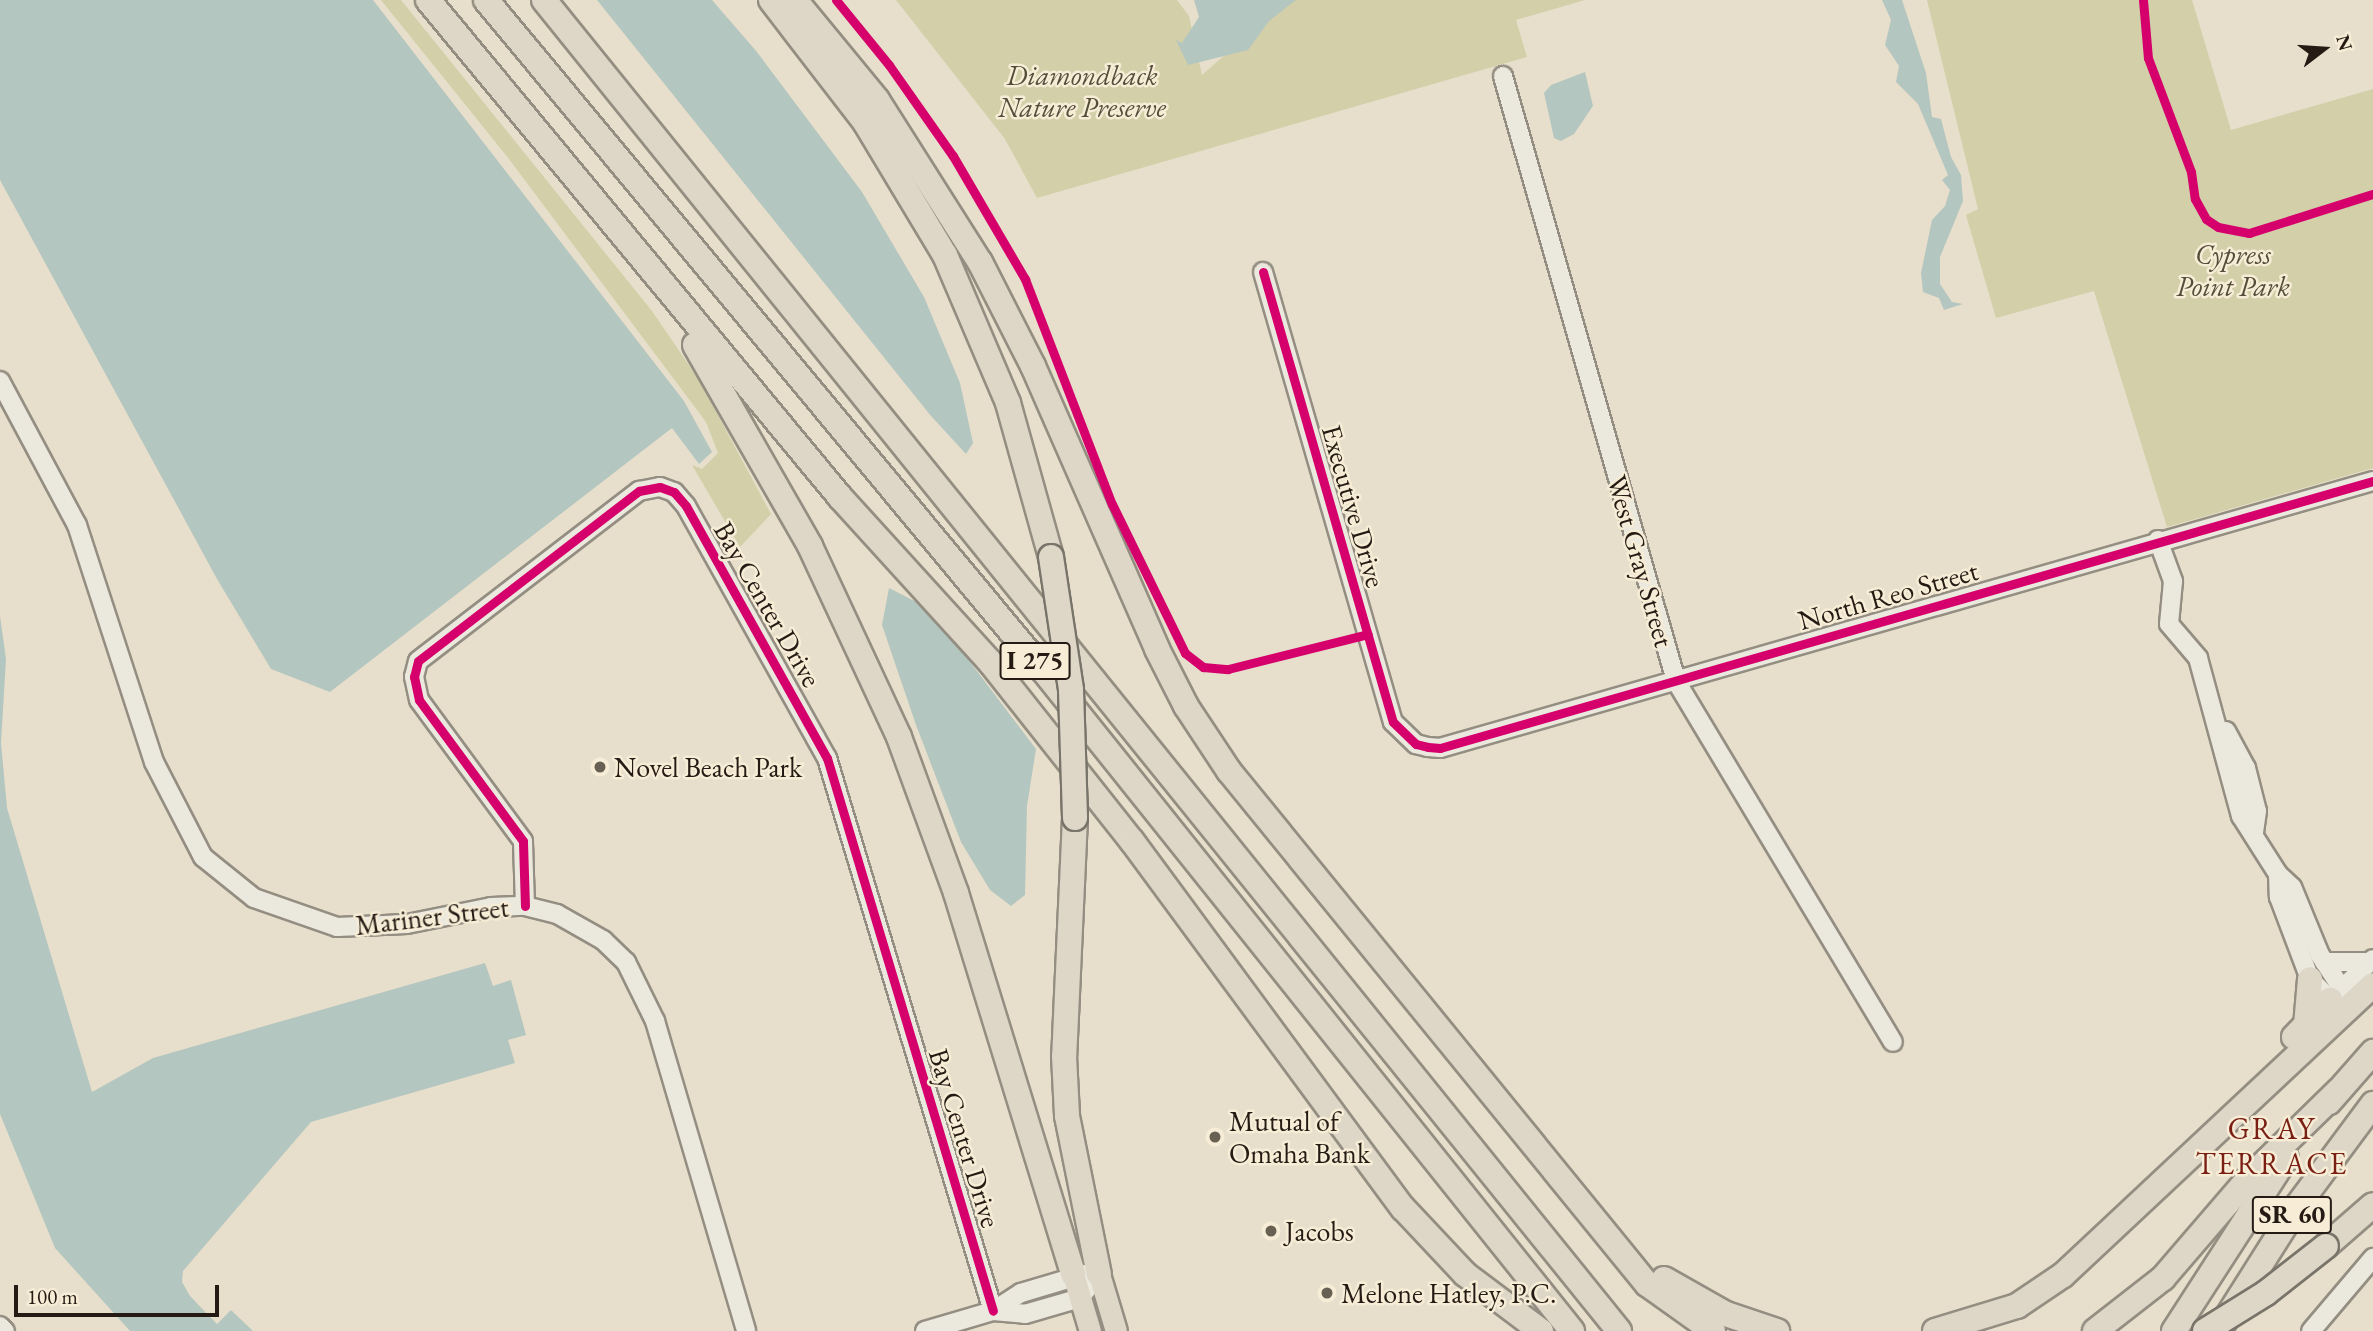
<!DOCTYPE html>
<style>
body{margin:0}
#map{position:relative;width:2373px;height:1331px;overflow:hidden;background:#e7dfcb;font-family:"EB Garamond",serif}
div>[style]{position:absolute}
.green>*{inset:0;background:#d2cfa9}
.water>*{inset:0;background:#b4c6c0}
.roads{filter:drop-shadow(2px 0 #948e82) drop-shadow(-2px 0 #948e82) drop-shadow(0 2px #948e82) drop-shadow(0 -2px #948e82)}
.minor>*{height:18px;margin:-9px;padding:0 9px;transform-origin:9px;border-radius:9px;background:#ebe8de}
.major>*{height:21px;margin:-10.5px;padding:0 10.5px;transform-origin:10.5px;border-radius:10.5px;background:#ded7c8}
.highway>*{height:24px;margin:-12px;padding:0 12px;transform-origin:12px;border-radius:12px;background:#ded7c8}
.bridges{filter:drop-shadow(2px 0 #79746a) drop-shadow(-2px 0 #79746a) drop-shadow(0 2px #79746a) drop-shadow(0 -2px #79746a)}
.highway-bridge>*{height:24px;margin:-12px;padding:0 12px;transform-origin:12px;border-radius:12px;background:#ded7c8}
.cycleway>*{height:9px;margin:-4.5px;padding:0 4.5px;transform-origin:4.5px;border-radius:4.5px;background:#d6006c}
.dots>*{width:19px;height:19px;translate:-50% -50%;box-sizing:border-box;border:4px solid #f7edd6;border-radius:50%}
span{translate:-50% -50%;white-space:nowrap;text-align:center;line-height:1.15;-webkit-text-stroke:5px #f7edd6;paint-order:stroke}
.shield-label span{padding:2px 5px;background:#f7edd6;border:2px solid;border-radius:5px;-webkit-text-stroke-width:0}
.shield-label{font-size:26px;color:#251b14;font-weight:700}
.park-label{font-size:28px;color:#544d39;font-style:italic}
.street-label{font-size:28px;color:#251b14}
.poi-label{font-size:28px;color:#251b14}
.left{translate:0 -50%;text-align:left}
.neighbourhood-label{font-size:30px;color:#7a1f14;letter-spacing:2px}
.north{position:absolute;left:2289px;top:14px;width:70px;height:70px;-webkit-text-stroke:5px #f7edd6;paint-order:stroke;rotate:73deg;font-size:19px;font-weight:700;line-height:28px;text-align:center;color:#251b14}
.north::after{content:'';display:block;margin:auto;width:24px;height:32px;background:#251b14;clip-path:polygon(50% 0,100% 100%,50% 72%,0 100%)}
.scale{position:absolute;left:14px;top:1285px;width:205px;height:32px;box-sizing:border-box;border:4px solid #251b14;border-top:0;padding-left:9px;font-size:21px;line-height:24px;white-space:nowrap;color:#251b14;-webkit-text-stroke:5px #f7edd6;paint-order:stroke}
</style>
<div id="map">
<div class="green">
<i style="clip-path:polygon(381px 0,401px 0,652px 311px,699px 380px,771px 514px,740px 547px,692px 465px,702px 469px,718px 453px,706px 422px,509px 159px)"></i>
<i style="clip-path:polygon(896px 0,1177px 0,1189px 16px,1202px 75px,1288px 0,1585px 0,1516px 20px,1527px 57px,1037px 198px,1005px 139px)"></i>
<i style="clip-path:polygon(1927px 0,2192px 0,2231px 130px,2373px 89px,2373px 468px,2167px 527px,2094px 291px,1996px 318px,1966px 215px,1978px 209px)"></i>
</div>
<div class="water">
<i style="clip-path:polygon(0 0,373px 0,684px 401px,712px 452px,699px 464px,672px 428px,330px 692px,271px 669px,217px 579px,0 180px)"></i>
<i style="clip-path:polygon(597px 0,712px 0,757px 52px,862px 192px,924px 297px,960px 383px,973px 443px,966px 454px,931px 416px)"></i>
<i style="clip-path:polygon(1194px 0,1296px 0,1269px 21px,1248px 50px,1188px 65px,1176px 40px,1182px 43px,1199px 17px)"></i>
<i style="clip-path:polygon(1882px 0,1902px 0,1926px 73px,1932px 117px,1941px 119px,1951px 157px,1961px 175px,1963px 201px,1940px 257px,1940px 284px,1952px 302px,1963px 304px,1944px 310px,1939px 298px,1923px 292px,1921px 273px,1932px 220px,1945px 206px,1950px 190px,1942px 180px,1948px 175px,1918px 104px,1896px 82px,1899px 66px,1885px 45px,1891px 20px)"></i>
<i style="clip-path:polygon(1585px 72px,1593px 106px,1574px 134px,1561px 141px,1554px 138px,1544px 93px,1551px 85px)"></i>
<i style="clip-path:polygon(889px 588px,930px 609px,1036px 749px,1027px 806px,1025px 895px,1011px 906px,990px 890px,961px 842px,916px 725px,882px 625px)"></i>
<i style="clip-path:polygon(0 616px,6px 659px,1px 743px,7px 808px,92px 1092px,153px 1058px,485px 963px,493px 986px,511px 980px,526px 1035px,508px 1040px,515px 1063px,311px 1122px,183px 1271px,182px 1282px,190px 1296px,217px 1324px,231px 1310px,253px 1331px,130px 1331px,55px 1248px,0 1114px)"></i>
</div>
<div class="roads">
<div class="minor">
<i style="left:1503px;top:76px;width:629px;rotate:74.04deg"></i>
<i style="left:1676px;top:681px;width:421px;rotate:59deg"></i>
<i style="left:1263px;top:272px;width:468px;rotate:73.9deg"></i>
<i style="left:1393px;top:722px;width:32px;rotate:44deg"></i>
<i style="left:1416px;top:744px;width:12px;rotate:14deg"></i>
<i style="left:1428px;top:747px;width:12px;rotate:5deg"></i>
<i style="left:1440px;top:748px;width:970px;rotate:-15.97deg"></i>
<i style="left:0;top:381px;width:163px;rotate:61.9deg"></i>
<i style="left:77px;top:525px;width:249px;rotate:72deg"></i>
<i style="left:154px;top:762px;width:107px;rotate:62.7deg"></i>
<i style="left:203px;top:857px;width:65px;rotate:38.8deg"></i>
<i style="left:254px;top:898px;width:88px;rotate:19.3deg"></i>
<i style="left:337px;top:927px;width:70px;rotate:-2.5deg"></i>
<i style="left:407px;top:924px;width:86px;rotate:-11.4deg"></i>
<i style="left:491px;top:907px;width:34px;rotate:-2deg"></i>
<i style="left:525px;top:906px;width:33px;rotate:14deg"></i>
<i style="left:557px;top:914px;width:53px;rotate:29.5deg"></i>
<i style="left:603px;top:940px;width:32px;rotate:44deg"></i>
<i style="left:626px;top:962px;width:66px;rotate:63.8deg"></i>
<i style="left:655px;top:1021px;width:323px;rotate:73.6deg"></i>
<i style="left:2158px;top:540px;width:44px;rotate:69.9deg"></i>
<i style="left:2173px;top:581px;width:43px;rotate:95.3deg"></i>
<i style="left:2169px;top:624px;width:45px;rotate:49.5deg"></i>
<i style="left:2198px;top:658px;width:164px;rotate:74.8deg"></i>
<i style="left:2241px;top:816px;width:69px;rotate:57.5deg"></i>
<i style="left:2278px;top:874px;width:19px;rotate:43deg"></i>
<i style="left:2292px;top:887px;width:74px;rotate:67.6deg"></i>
<i style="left:2320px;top:955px;width:40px;rotate:57.1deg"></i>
<i style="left:2226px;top:731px;width:42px;rotate:61.6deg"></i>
<i style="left:2246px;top:768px;width:44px;rotate:75.7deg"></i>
<i style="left:2257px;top:811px;width:22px;rotate:98deg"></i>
<i style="left:2278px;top:874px;width:23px;rotate:88deg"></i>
<i style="left:2279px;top:897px;width:88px;rotate:69.3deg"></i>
<i style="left:2310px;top:979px;width:29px;rotate:46deg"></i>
<i style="left:2330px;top:1000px;width:59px;rotate:-43.6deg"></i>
<i style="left:525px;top:906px;width:65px;rotate:-91.8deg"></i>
<i style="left:523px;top:841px;width:175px;rotate:-126.4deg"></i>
<i style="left:419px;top:700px;width:24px;rotate:-102deg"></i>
<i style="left:414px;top:677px;width:16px;rotate:-76deg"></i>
<i style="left:418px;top:661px;width:279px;rotate:-37.6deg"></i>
<i style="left:639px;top:491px;width:21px;rotate:-11deg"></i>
<i style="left:660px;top:487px;width:15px;rotate:20deg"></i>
<i style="left:674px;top:492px;width:18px;rotate:49deg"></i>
<i style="left:686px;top:506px;width:289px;rotate:60.8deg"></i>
<i style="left:827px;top:758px;width:577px;rotate:73.29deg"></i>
<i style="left:2324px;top:962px;width:46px"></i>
<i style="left:993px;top:1311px;width:32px;rotate:5deg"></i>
<i style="left:1025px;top:1314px;width:57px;rotate:-16.2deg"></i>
<i style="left:1080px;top:1298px;width:31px;rotate:-52deg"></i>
<i style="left:0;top:1326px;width:7px;rotate:45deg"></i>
<i style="left:925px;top:1331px;width:71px;rotate:-16.4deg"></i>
<i style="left:993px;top:1311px;width:33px;rotate:-33deg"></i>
<i style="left:1021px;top:1293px;width:67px;rotate:-16.5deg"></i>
<i style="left:2311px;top:1331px;width:96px;rotate:-49.7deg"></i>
</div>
<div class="major">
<i style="left:1073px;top:1274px;width:59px;rotate:73.4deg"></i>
<i style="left:1099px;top:1274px;width:59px;rotate:73.4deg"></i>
</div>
<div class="highway">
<i style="left:428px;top:0;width:646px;rotate:50.34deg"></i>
<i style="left:840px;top:497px;width:223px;rotate:47.7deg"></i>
<i style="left:990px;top:662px;width:228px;rotate:51.6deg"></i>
<i style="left:1132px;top:841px;width:456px;rotate:53.6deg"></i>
<i style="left:1403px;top:1208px;width:91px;rotate:46.8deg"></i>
<i style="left:1465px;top:1274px;width:95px;rotate:36.9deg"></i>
<i style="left:486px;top:0;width:871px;rotate:50.26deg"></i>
<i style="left:1043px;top:670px;width:847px;rotate:51.33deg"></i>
<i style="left:544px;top:0;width:1711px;rotate:51.07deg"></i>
<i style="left:771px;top:0;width:154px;rotate:52.4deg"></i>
<i style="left:865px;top:122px;width:155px;rotate:59deg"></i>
<i style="left:945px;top:255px;width:161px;rotate:66.9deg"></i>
<i style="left:1008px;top:403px;width:160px;rotate:74.4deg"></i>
<i style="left:795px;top:0;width:129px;rotate:50.6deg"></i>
<i style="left:877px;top:100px;width:192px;rotate:57.6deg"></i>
<i style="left:980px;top:262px;width:117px;rotate:63deg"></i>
<i style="left:1033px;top:366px;width:309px;rotate:66.3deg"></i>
<i style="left:1157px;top:649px;width:64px;rotate:63deg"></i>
<i style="left:1186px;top:706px;width:78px;rotate:56.5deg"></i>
<i style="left:1229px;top:771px;width:662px;rotate:50.83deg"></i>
<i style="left:1647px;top:1284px;width:81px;rotate:35.5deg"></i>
<i style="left:695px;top:345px;width:232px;rotate:60.2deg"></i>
<i style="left:810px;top:546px;width:211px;rotate:65deg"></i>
<i style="left:899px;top:737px;width:166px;rotate:69.9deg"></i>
<i style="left:956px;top:893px;width:399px;rotate:72.9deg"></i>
<i style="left:1075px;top:818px;width:238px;rotate:92.6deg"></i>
<i style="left:1064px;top:1056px;width:60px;rotate:87.1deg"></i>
<i style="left:1067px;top:1116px;width:161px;rotate:78.6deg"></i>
<i style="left:2306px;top:1026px;width:47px;rotate:-85.1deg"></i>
<i style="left:2294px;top:1037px;width:52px;rotate:-45.8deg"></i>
<i style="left:2329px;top:1102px;width:67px;rotate:-48.7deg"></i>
<i style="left:2326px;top:1246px;width:62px;rotate:-41.1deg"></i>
<i style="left:1664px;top:1279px;width:71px;rotate:29.4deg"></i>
<i style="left:1726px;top:1314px;width:54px;rotate:18.4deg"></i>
<i style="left:2224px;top:1322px;width:138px;rotate:-57.7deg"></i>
<i style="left:2298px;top:1205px;width:126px;rotate:-53.4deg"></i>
<i style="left:1935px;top:1331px;width:86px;rotate:-17deg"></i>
<i style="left:2017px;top:1306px;width:55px;rotate:-34deg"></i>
<i style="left:2063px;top:1275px;width:424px;rotate:-43.1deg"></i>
<i style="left:2095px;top:1331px;width:86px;rotate:-37.9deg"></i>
<i style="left:2163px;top:1278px;width:133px;rotate:-49.3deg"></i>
<i style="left:2250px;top:1177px;width:124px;rotate:-44.3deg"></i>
<i style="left:2174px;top:1331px;width:206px;rotate:-57.1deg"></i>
</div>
</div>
<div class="bridges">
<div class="highway-bridge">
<i style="left:1051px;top:557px;width:134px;rotate:81.4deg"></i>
<i style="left:1071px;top:690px;width:128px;rotate:88.2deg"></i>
<i style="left:2205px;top:1331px;width:72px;rotate:-31.9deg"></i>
<i style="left:2266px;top:1293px;width:76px;rotate:-38.1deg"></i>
</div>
</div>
<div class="cycleway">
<i style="left:836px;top:0;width:84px;rotate:50.8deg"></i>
<i style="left:889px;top:65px;width:111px;rotate:54.9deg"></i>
<i style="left:953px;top:156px;width:143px;rotate:59.7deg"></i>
<i style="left:1025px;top:279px;width:241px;rotate:68.9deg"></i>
<i style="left:1112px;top:504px;width:166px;rotate:63.9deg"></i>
<i style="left:1185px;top:653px;width:23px;rotate:38deg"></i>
<i style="left:1203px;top:667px;width:25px;rotate:5deg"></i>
<i style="left:1228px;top:669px;width:144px;rotate:-14deg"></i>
<i style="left:2143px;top:0;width:58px;rotate:85.1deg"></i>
<i style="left:2148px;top:58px;width:122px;rotate:69.3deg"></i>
<i style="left:2191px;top:172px;width:27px;rotate:82deg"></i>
<i style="left:2195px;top:199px;width:23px;rotate:61deg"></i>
<i style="left:2206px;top:219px;width:14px;rotate:34deg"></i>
<i style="left:2218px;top:227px;width:32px;rotate:11deg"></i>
<i style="left:2249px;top:233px;width:130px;rotate:-17.5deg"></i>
<i style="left:1263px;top:272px;width:468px;rotate:73.9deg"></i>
<i style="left:1393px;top:722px;width:32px;rotate:44deg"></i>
<i style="left:1416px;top:744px;width:12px;rotate:14deg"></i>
<i style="left:1428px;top:747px;width:12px;rotate:5deg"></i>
<i style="left:1440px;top:748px;width:970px;rotate:-15.97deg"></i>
<i style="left:525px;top:906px;width:65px;rotate:-91.8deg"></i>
<i style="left:523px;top:841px;width:175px;rotate:-126.4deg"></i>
<i style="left:419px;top:700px;width:24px;rotate:-102deg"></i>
<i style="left:414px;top:677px;width:16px;rotate:-76deg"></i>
<i style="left:418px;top:661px;width:279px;rotate:-37.6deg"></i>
<i style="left:639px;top:491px;width:21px;rotate:-11deg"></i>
<i style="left:660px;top:487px;width:15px;rotate:20deg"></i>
<i style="left:674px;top:492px;width:18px;rotate:49deg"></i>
<i style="left:686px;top:506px;width:289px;rotate:60.8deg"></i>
<i style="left:827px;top:758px;width:577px;rotate:73.29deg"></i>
</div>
<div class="dots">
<i style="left:600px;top:767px;background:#696054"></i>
<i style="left:1215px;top:1137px;background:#696054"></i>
<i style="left:1271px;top:1231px;background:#696054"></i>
<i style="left:1327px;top:1293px;background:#696054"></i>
</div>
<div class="shield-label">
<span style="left:1035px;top:661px">I 275</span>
<span style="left:2292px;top:1215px">SR 60</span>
</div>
<div class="park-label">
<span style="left:1082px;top:91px">Diamondback<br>Nature Preserve</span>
<span style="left:2233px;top:270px">Cypress<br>Point Park</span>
</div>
<div class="street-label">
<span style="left:1354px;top:506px;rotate:74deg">Executive Drive</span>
<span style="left:1641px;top:561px;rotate:74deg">West Gray Street</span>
<span style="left:1888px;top:595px;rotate:-16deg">North Reo Street</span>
<span style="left:768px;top:604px;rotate:60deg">Bay Center Drive</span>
<span style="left:432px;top:916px;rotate:-7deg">Mariner Street</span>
<span style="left:965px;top:1138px;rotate:73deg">Bay Center Drive</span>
</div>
<div class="poi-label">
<span class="left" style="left:614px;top:767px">Novel Beach Park</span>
<span class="left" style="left:1229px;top:1137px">Mutual of<br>Omaha Bank</span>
<span class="left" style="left:1285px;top:1231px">Jacobs</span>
<span class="left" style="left:1341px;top:1293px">Melone Hatley, P.C.</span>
</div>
<div class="neighbourhood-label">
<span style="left:2272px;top:1146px">GRAY<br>TERRACE</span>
</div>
<div class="north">N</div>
<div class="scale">100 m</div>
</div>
